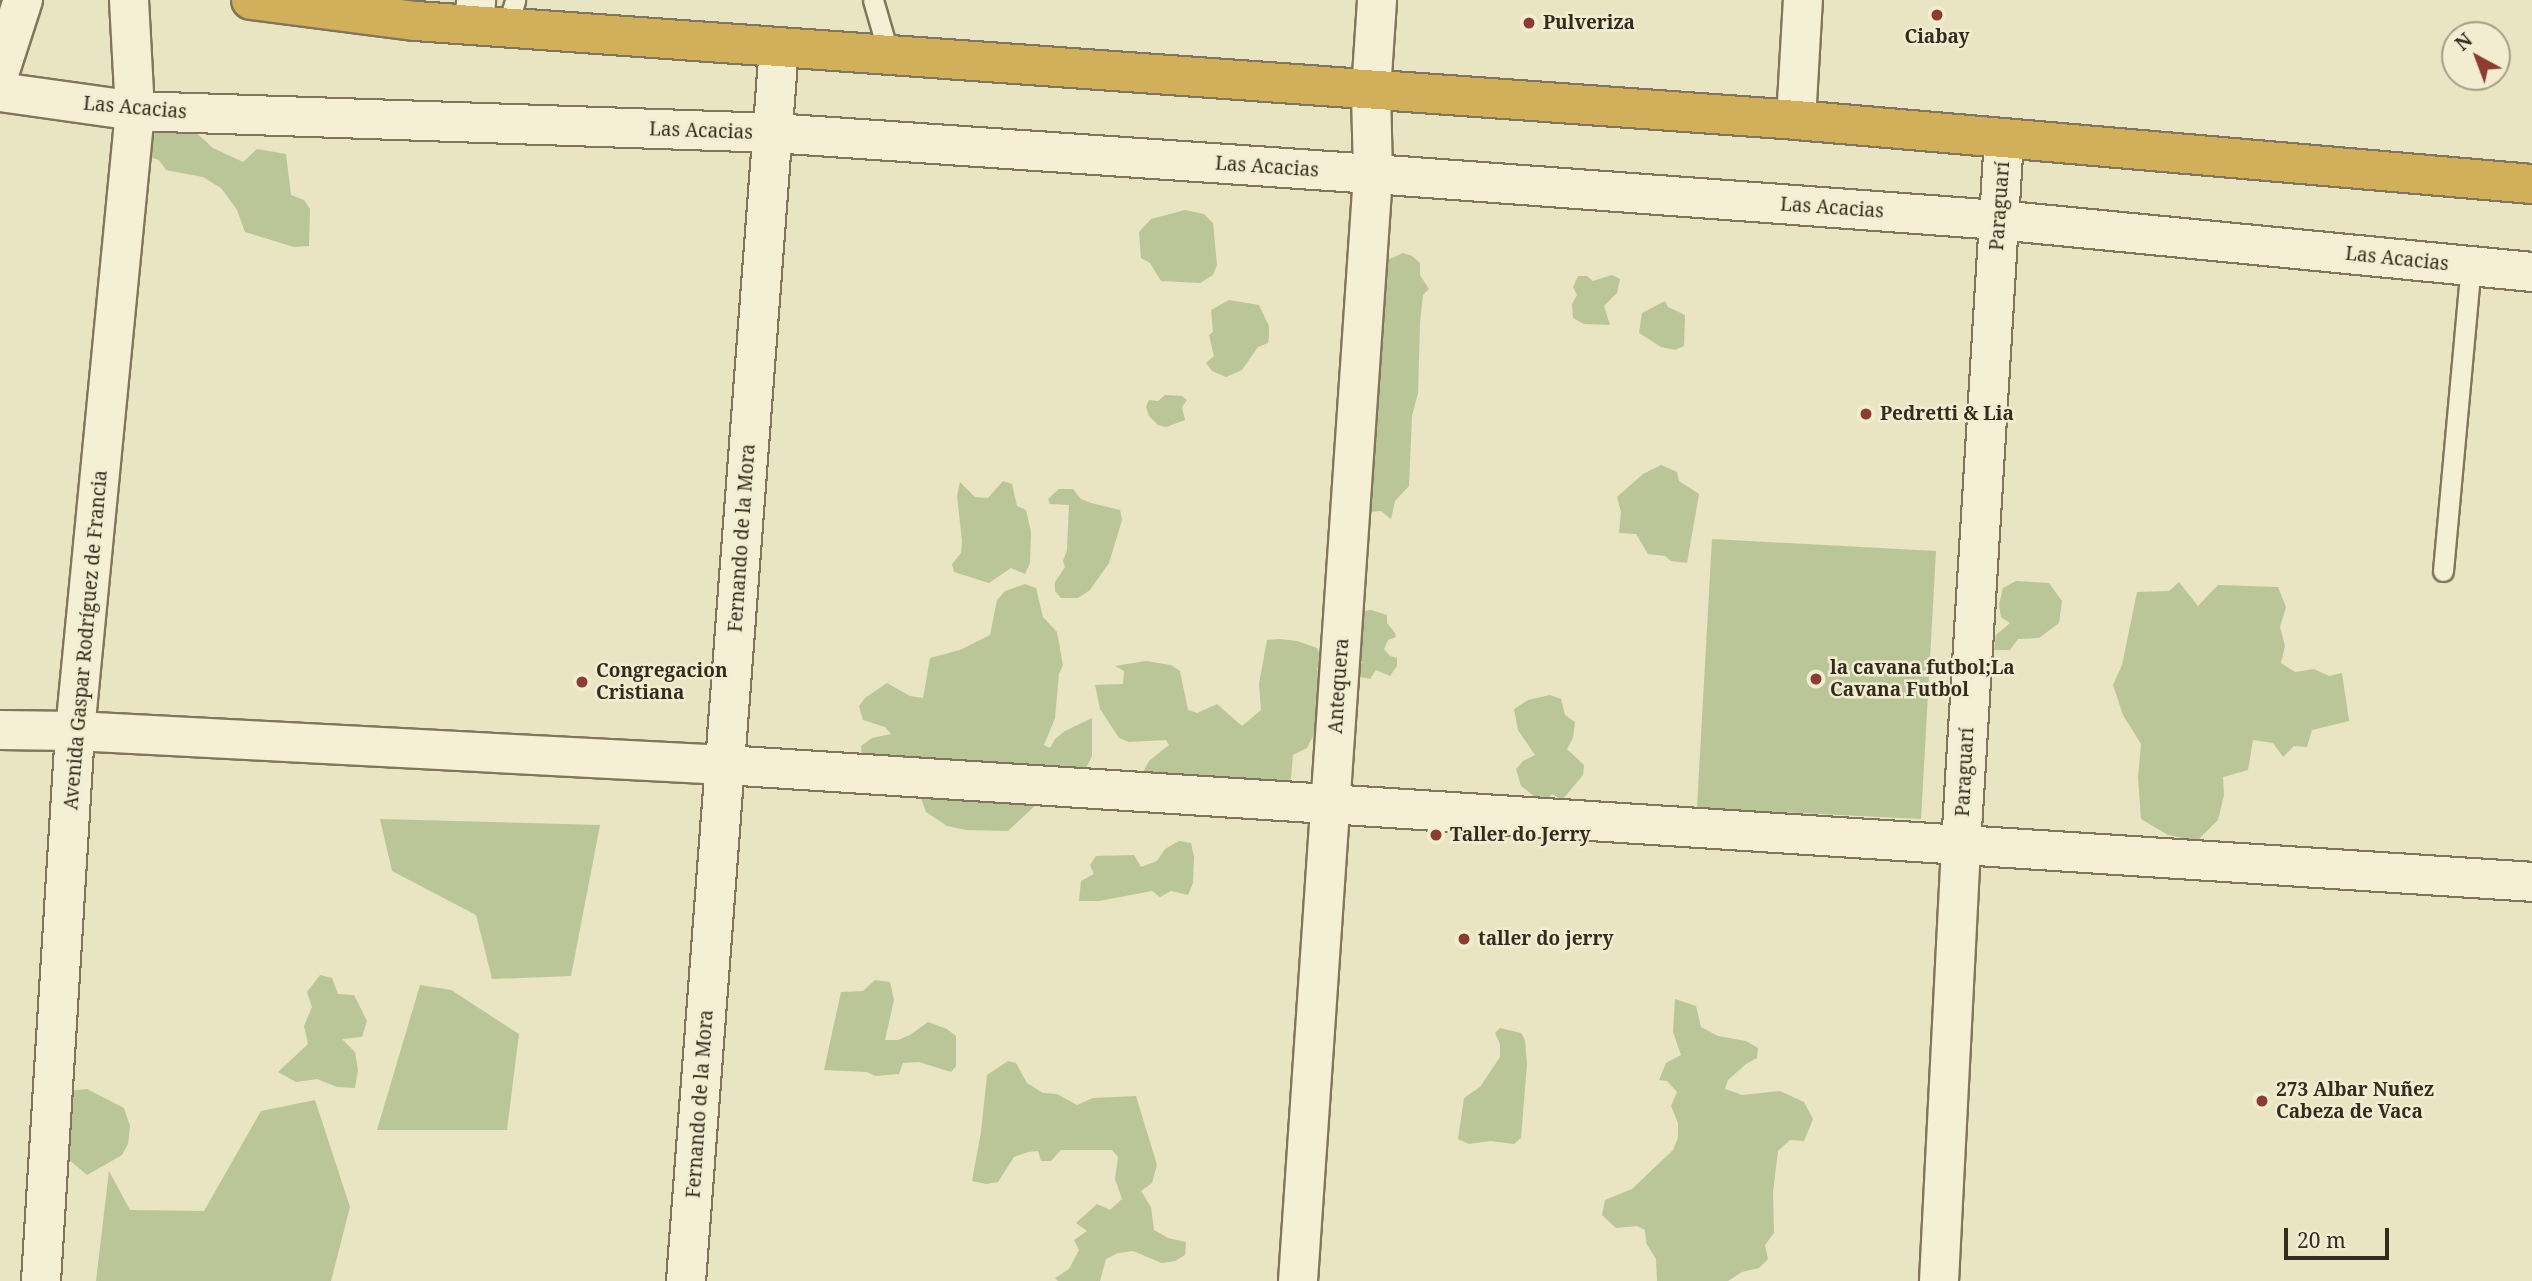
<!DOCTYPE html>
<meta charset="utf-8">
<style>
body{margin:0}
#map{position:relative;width:2532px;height:1281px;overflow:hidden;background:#e9e4c2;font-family:"Noto Serif",serif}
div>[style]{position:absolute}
.green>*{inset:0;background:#bac697}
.roads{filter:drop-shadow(2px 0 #82755b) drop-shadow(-2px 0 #82755b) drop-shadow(0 2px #82755b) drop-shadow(0 -2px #82755b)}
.lane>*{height:19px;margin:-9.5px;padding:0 9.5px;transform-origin:9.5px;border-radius:9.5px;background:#f5f0d5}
.street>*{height:38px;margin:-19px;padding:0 19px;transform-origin:19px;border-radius:19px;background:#f5f0d5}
.highway>*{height:38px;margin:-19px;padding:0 19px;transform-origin:19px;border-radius:19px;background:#d2af5a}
.dots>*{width:19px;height:19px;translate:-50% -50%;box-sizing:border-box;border:4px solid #f2edd1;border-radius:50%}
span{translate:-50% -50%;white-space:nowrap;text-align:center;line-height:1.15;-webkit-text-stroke:5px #f2edd1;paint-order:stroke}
.poi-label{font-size:19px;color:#332b1e;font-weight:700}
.left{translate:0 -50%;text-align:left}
.street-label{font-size:19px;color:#332b1e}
.north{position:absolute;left:2441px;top:21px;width:70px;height:70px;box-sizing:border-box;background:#f2edd1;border:2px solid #a69f89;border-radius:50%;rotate:319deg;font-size:19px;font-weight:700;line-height:28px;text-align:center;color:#332b1e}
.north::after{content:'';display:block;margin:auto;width:24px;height:32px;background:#8b3d31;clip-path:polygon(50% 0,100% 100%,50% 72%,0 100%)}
.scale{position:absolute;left:2284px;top:1228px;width:105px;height:32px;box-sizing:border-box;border:4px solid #332b1e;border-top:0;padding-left:9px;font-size:21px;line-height:24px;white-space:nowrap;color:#332b1e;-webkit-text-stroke:5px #f2edd1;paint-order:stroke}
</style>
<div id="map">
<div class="green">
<i style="clip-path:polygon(163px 129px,193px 130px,213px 148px,243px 162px,257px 149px,286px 154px,291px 195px,304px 200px,310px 209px,309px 246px,294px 247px,245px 232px,237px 210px,221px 188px,203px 177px,166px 170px,159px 160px,150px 157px,153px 134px)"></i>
<i style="clip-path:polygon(1185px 210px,1204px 214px,1213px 223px,1217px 265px,1213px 275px,1200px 283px,1161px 281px,1150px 263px,1141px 258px,1139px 232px,1151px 219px)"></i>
<i style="clip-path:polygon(1403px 253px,1412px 256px,1420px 263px,1420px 275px,1429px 289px,1423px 295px,1420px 323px,1418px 393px,1412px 416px,1409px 486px,1395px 501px,1391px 519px,1381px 511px,1368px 512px,1377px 265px)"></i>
<i style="clip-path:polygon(1612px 275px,1620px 279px,1617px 293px,1604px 306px,1610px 325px,1584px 324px,1573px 318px,1572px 304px,1577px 295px,1573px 287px,1578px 276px,1587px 276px,1593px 281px)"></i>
<i style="clip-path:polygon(1229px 300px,1259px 305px,1269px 326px,1269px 336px,1268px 343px,1258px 347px,1242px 370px,1226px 377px,1212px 371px,1206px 363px,1214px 356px,1209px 335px,1213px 332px,1211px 310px)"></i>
<i style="clip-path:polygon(1665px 301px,1668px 307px,1685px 315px,1684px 346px,1675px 350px,1661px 347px,1639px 333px,1642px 313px)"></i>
<i style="clip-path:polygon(1165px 395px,1182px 396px,1187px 400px,1182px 407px,1185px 420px,1166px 427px,1158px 425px,1149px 416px,1146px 407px,1149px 400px,1158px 401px)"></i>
<i style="clip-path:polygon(1661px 465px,1677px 472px,1679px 481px,1699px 494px,1687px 563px,1671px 561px,1665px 556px,1648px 554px,1636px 534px,1619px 533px,1621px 512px,1617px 497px,1643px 474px)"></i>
<i style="clip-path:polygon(1003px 481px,1012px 484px,1017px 506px,1026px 510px,1031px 532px,1030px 563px,1025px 574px,1011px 568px,989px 583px,954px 572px,952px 564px,961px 553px,962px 541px,957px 496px,960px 482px,975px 497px,988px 498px)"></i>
<i style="clip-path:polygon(1059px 489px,1073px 489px,1081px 499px,1091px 503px,1120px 510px,1122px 520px,1109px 563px,1090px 590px,1078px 598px,1061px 598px,1055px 591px,1055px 582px,1065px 567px,1063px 561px,1067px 550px,1069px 505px,1050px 504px,1048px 499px)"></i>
<i style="clip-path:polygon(1712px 539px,1936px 551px,1921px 819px,1697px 808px)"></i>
<i style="clip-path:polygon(2016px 581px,2049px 583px,2062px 601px,2059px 623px,2039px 638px,2018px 639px,2010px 650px,1994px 650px,1996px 635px,2010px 623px,2001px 617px,1999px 605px,2003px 588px)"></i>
<i style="clip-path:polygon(2179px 582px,2198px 606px,2218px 585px,2278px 587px,2286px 607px,2280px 627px,2285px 646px,2281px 663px,2295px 672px,2314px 669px,2329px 676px,2342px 673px,2349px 721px,2312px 730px,2307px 747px,2294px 746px,2283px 757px,2273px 743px,2253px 740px,2248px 770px,2223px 777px,2224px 795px,2218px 820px,2197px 841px,2168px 835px,2141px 819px,2138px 778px,2141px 744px,2123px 715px,2113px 685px,2122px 665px,2137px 592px,2169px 591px)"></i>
<i style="clip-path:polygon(1025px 584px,1036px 588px,1043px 617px,1057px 632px,1063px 665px,1059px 674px,1055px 718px,1044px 745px,1050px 748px,1055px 739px,1065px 731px,1092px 718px,1092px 756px,1083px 774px,862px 762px,861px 746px,872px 738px,891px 734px,885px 727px,863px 720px,859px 706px,865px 698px,887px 683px,910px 696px,923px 698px,930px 658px,960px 650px,990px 635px,997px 600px,1005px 591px)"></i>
<i style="clip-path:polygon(1371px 610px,1387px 615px,1387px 623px,1395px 633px,1396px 637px,1388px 640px,1384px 649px,1390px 656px,1397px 658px,1397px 666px,1390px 676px,1376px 670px,1370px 679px,1349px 675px,1363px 662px,1351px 661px,1357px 612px)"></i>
<i style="clip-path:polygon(1280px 639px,1297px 641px,1317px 648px,1321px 659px,1317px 669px,1322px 680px,1319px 724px,1307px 748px,1293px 755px,1291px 779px,1272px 785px,1142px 774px,1149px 761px,1169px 745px,1166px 740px,1129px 742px,1119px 738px,1100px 709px,1095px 685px,1123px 684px,1124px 671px,1115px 666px,1146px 661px,1171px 665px,1180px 671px,1188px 710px,1197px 713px,1217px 704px,1242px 726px,1261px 710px,1259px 684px,1267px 640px)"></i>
<i style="clip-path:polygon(1550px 695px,1561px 699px,1565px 715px,1575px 722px,1573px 738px,1567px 749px,1584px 765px,1583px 775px,1562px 800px,1552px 794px,1543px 803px,1521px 786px,1516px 769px,1523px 761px,1535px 755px,1518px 730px,1514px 709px,1528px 700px)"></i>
<i style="clip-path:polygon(910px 793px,1041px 800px,1008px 831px,966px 830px,947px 826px,926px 812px,921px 798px)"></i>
<i style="clip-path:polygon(380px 819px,600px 825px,571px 976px,492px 979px,476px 915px,392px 871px)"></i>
<i style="clip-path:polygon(1179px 841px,1191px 843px,1194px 857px,1193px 883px,1188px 895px,1171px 891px,1160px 897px,1152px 891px,1099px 901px,1079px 901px,1081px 881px,1094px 874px,1090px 865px,1096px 856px,1134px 855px,1141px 867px,1157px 861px,1165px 849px)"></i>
<i style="clip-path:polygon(320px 975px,332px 978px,338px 994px,354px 995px,367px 1021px,362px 1037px,342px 1039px,355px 1052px,358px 1070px,355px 1088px,337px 1087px,317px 1079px,296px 1082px,278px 1072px,308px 1044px,304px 1026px,312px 1007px,307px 992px)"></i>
<i style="clip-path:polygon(875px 980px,890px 982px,894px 1000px,885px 1040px,898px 1040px,910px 1035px,928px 1022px,947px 1029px,956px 1036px,956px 1066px,951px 1072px,919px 1062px,903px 1063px,899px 1074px,875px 1076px,867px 1072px,824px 1070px,841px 992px,863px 991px)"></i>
<i style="clip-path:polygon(420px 985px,451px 990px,519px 1034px,507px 1130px,377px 1130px)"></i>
<i style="clip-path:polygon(1675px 999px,1696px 1006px,1701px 1027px,1718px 1036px,1746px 1041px,1758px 1048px,1757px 1058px,1746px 1064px,1728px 1080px,1725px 1089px,1742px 1095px,1780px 1091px,1804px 1102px,1813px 1119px,1804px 1141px,1790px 1140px,1778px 1151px,1773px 1192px,1774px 1233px,1765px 1245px,1768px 1259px,1759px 1268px,1742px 1272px,1728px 1281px,1657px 1281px,1656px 1259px,1646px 1243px,1645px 1230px,1637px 1226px,1616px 1228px,1602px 1215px,1605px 1200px,1632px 1189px,1673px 1150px,1678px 1138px,1678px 1123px,1671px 1106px,1677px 1092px,1667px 1081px,1659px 1080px,1666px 1063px,1681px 1055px,1673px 1032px)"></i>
<i style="clip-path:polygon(1500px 1028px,1521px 1033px,1525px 1040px,1527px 1064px,1521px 1138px,1514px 1144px,1491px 1141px,1469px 1144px,1458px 1139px,1464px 1098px,1480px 1087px,1500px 1057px,1500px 1044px,1495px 1033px)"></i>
<i style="clip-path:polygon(1008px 1061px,1016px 1063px,1027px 1083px,1043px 1093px,1057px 1094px,1077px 1105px,1093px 1098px,1136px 1096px,1157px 1165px,1152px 1183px,1141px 1191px,1151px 1207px,1154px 1230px,1168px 1238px,1186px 1242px,1185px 1255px,1175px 1261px,1162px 1263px,1133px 1251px,1118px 1253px,1106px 1259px,1100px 1281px,1058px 1281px,1055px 1278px,1069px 1269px,1079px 1250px,1074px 1240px,1087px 1231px,1076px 1223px,1097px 1204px,1110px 1210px,1122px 1199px,1115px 1179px,1118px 1157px,1112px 1150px,1061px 1150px,1051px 1161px,1041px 1161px,1038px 1151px,1028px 1152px,1014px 1157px,998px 1182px,986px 1184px,972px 1181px,981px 1132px,987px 1075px)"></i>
<i style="clip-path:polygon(87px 1089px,124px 1108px,130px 1126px,128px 1144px,122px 1155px,87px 1175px,67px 1158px,64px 1115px,72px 1116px,72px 1106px,62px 1100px,68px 1091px)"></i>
<i style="clip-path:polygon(315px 1100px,350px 1207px,331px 1281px,96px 1281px,109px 1171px,130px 1210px,204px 1211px,261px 1111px)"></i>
</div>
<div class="roads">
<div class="lane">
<i style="left:873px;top:0;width:57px;rotate:73.8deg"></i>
<i style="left:507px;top:27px;width:28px;rotate:-73deg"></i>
<i style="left:2443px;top:571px;width:306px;rotate:-84.8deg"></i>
</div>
<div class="street">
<i style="left:474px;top:25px;width:25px;rotate:-85deg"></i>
<i style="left:0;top:71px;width:75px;rotate:-72.1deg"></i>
<i style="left:0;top:92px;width:136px;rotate:8deg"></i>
<i style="left:135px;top:111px;width:638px;rotate:1.97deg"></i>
<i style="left:773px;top:133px;width:601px;rotate:3.91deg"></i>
<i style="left:1373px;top:174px;width:627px;rotate:4.21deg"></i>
<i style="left:1998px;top:220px;width:537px;rotate:5.56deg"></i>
<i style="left:1796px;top:120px;width:120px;rotate:-86.7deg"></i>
<i style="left:0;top:730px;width:75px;rotate:0.8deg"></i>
<i style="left:75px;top:731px;width:651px;rotate:2.99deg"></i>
<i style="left:725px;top:765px;width:1811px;rotate:3.7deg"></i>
<i style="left:41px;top:1281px;width:551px;rotate:-86.46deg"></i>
<i style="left:75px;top:731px;width:623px;rotate:-84.47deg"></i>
<i style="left:135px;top:111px;width:111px;rotate:-93.1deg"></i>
<i style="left:686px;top:1281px;width:1237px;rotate:-85.69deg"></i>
<i style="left:1298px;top:1281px;width:1110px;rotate:-86.12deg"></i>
<i style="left:1373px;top:174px;width:83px;rotate:-91.4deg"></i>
<i style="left:1371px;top:91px;width:91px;rotate:-86.2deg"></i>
<i style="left:1939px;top:1281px;width:437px;rotate:-87.1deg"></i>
<i style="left:1961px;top:845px;width:708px;rotate:-86.52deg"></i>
</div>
<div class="highway">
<i style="left:251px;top:0;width:166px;rotate:7.3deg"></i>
<i style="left:416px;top:21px;width:1384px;rotate:4.1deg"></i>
<i style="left:1796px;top:120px;width:739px;rotate:4.97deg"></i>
</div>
</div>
<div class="dots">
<i style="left:1937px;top:15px;background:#8b3d31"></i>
<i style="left:1529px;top:23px;background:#8b3d31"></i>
<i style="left:1866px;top:414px;background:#8b3d31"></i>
<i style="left:1816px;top:679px;background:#8b3d31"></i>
<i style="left:582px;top:682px;background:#8b3d31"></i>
<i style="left:1436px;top:835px;background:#8b3d31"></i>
<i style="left:1464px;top:939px;background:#8b3d31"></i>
<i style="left:2262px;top:1101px;background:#8b3d31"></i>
</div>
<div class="poi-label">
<span class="left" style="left:1543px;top:23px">Pulveriza</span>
<span style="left:1937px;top:37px">Ciabay</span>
<span class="left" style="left:1880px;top:414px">Pedretti &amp; Lia</span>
<span class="left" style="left:1830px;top:679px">la cavana futbol;La<br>Cavana Futbol</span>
<span class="left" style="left:596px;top:682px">Congregacion<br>Cristiana</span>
<span class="left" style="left:1450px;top:835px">Taller do Jerry</span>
<span class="left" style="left:1478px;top:939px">taller do jerry</span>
<span class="left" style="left:2276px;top:1101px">273 Albar Nuñez<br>Cabeza de Vaca</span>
</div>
<div class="street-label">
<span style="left:135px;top:108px;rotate:5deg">Las Acacias</span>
<span style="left:701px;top:131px;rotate:2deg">Las Acacias</span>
<span style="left:1267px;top:167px;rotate:4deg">Las Acacias</span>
<span style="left:2000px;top:206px;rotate:-86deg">Paraguarí</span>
<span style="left:1832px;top:208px;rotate:4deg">Las Acacias</span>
<span style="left:2397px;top:259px;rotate:6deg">Las Acacias</span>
<span style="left:742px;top:538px;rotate:-86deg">Fernando de la Mora</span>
<span style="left:86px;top:640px;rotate:-85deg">Avenida Gaspar Rodríguez de Francia</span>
<span style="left:1339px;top:686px;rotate:-86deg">Antequera</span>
<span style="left:1965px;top:772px;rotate:-87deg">Paraguarí</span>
<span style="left:700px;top:1104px;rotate:-86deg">Fernando de la Mora</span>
</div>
<div class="north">N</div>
<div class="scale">20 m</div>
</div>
